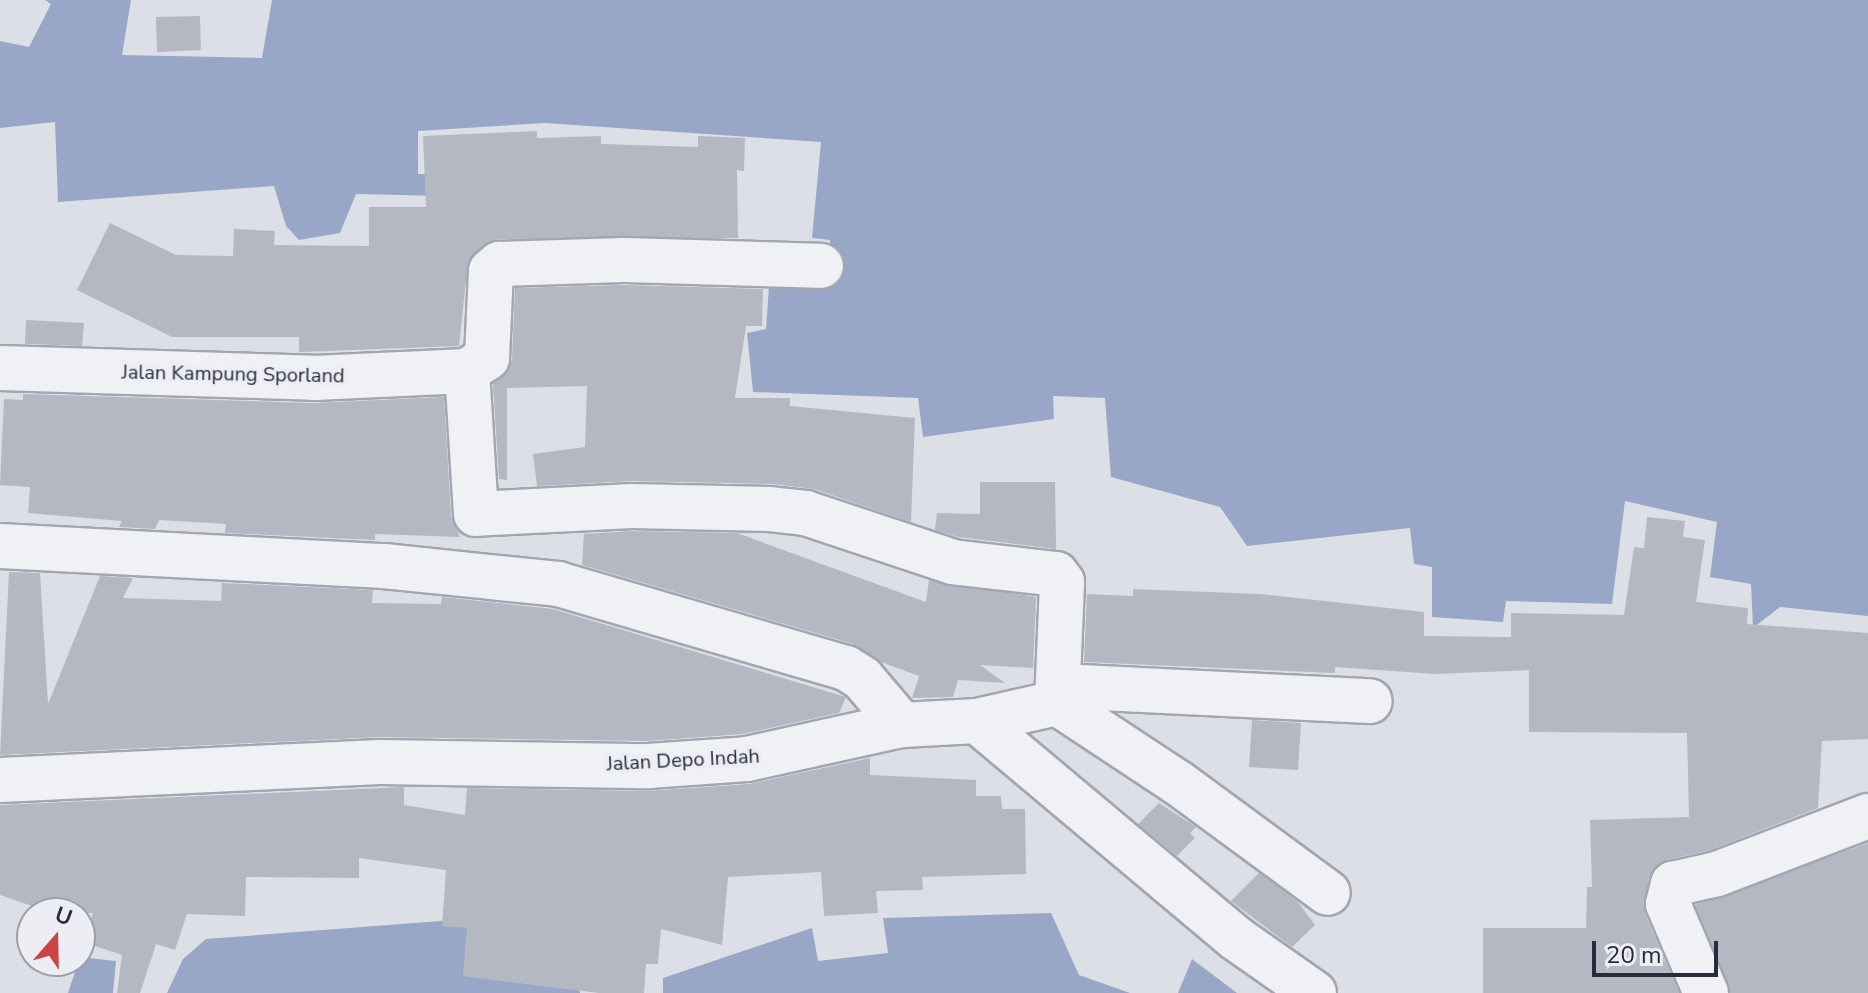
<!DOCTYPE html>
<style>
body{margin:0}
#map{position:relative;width:1868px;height:993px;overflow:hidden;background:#dddfe7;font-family:"Nunito Sans",sans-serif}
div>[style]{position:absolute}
.water>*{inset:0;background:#98a7c7}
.building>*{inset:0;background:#b4b8c3}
.roads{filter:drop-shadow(2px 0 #a3a5b1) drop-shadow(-2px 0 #a3a5b1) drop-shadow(0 2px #a3a5b1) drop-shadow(0 -2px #a3a5b1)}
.minor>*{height:44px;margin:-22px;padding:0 22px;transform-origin:22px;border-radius:22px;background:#eff1f5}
span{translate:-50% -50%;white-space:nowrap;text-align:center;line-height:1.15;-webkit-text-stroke:7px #eceef4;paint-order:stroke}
.street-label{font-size:20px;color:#272b3d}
.north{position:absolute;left:16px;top:897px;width:80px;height:80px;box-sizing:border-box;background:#eceef4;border:2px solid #9da0ab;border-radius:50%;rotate:20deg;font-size:22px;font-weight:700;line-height:32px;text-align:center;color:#272b3d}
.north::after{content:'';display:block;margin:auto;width:28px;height:36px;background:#cb4343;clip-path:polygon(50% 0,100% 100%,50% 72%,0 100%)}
.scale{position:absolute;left:1592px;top:941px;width:126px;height:36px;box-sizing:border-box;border:4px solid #272b3d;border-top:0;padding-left:10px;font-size:24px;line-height:28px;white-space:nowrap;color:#272b3d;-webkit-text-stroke:6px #eceef4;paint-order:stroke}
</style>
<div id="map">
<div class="water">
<i style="clip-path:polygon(45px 0,131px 0,122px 55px,262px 58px,272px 0,1868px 0,1868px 616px,1780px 607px,1753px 628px,1751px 584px,1710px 577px,1717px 522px,1625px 501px,1612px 604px,1506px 601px,1503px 622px,1432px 617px,1432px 567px,1414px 564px,1410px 528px,1247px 546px,1220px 507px,1111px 477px,1105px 398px,1053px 396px,1054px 419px,923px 437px,918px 398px,753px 392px,747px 333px,766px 329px,769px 286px,830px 276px,830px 240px,812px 238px,821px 142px,545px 123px,418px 131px,418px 174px,445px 175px,444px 196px,356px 194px,340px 233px,299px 240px,286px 226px,274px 186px,58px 202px,55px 122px,0 128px,0 41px,29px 47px,51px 4px)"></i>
<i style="clip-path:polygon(1051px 913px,1079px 975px,1130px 993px,663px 993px,663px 978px,812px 928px,818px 961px,888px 953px,883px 918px)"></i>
<i style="clip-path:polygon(467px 919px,579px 987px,580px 993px,167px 993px,183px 959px,206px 939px)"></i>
<i style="clip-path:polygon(80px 957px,116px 961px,113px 993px,68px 993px)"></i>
<i style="clip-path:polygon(1192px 959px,1237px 993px,1178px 993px)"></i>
</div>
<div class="building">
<i style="clip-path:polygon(200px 16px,201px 50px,157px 52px,156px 17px)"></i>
<i style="clip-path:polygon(537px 131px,537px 138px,601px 136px,601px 144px,698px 147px,698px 136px,745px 138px,744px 171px,737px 170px,738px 238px,497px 239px,468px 261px,459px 346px,299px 352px,299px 337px,172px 337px,77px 290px,110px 223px,176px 255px,233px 256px,234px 229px,275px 231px,274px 245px,369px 246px,369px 207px,426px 207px,423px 136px)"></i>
<i style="clip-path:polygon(623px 285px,763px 289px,762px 326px,746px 326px,735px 398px,790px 398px,790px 406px,915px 418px,911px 522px,814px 489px,773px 484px,632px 481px,537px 486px,533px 454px,585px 447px,587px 386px,507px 388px,507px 480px,499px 479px,493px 384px,508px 371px,512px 360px,515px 288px)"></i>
<i style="clip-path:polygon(26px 320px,84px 323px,82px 346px,25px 344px)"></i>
<i style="clip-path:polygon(23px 394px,313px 403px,444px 397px,451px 516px,460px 537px,375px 534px,375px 540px,225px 533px,226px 524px,159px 520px,155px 529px,119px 527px,122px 521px,28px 513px,30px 487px,0 485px,4px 399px,23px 400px)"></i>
<i style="clip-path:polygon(980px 482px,1055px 482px,1056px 549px,958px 537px,935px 530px,937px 513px,980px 514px)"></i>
<i style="clip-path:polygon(1647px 517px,1685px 521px,1683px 537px,1705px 540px,1696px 602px,1748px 608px,1747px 624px,1868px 633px,1868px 739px,1822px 741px,1818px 808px,1710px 850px,1667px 860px,1649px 877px,1645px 914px,1679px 993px,1483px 993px,1483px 928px,1586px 928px,1587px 887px,1592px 887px,1590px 820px,1689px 817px,1687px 733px,1529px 732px,1529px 670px,1435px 674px,1335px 667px,1335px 673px,1084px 662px,1087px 594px,1133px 596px,1133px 589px,1260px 594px,1424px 612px,1424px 636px,1511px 637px,1511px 613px,1624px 615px,1634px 547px,1644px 548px)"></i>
<i style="clip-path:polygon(632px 531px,737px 533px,926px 602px,929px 580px,1036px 597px,1033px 668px,980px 665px,1005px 683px,958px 680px,953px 697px,912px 698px,919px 676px,881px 662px,853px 644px,582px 565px,584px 534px)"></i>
<i style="clip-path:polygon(9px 572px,40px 573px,48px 704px,100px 576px,133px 578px,123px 598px,221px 601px,222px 583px,373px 590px,372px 603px,441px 604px,442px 597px,553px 609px,846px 697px,839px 713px,743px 734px,647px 741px,379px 737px,0 755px)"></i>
<i style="clip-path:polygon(1252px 720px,1301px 723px,1298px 770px,1249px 767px)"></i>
<i style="clip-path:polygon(870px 758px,870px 775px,976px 780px,976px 796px,1001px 796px,1002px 809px,1025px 809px,1026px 874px,922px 877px,923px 890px,876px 891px,878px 913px,824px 916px,821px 872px,728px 877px,722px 945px,661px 929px,658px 964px,646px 964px,644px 993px,599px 993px,463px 976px,467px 928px,442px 926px,446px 870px,359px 858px,359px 878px,246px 877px,245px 916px,187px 914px,175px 950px,156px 944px,140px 993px,117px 993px,122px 955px,83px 942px,93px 913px,52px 913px,0 895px,0 805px,404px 787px,404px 805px,465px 815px,467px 788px,648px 791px,749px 784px)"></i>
<i style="clip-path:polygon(1159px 803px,1196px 827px,1190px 833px,1195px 838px,1177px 856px,1138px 824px)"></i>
<i style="clip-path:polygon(1868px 843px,1868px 993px,1730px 993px,1695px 905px)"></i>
<i style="clip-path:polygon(1259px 873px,1297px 901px,1315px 925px,1292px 947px,1231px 901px)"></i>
</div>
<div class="roads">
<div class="minor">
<i style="left:0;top:368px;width:314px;rotate:1.8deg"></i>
<i style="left:314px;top:378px;width:153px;rotate:-2.6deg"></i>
<i style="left:467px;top:371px;width:24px;rotate:-33deg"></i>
<i style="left:487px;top:358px;width:87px;rotate:-87.4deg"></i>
<i style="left:491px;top:271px;width:11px;rotate:-41deg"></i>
<i style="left:499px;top:264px;width:124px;rotate:-1.8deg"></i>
<i style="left:623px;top:260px;width:198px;rotate:1.7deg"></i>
<i style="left:0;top:546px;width:385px;rotate:3deg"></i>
<i style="left:384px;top:566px;width:175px;rotate:5.9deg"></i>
<i style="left:558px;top:584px;width:300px;rotate:16.3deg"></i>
<i style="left:846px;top:668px;width:19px;rotate:32deg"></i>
<i style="left:862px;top:678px;width:62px;rotate:49.6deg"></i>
<i style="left:1060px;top:686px;width:310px;rotate:2.8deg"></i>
<i style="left:1057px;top:703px;width:144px;rotate:33.4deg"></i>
<i style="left:1177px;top:782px;width:187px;rotate:36.3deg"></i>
<i style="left:977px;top:721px;width:339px;rotate:40deg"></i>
<i style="left:1237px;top:939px;width:94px;rotate:35deg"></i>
<i style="left:0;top:780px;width:380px;rotate:-2.7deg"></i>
<i style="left:380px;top:762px;width:268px;rotate:0.9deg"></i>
<i style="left:648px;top:766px;width:99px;rotate:-4deg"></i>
<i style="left:747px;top:759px;width:159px;rotate:-12.4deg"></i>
<i style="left:902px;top:725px;width:75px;rotate:-3.1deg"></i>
<i style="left:977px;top:721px;width:82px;rotate:-12.7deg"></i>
<i style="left:1057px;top:703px;width:121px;rotate:-87.6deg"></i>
<i style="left:1062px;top:582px;width:10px;rotate:-127deg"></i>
<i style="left:1056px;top:574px;width:104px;rotate:-173.4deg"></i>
<i style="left:953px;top:562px;width:155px;rotate:-161.6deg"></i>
<i style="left:806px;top:513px;width:36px;rotate:-174deg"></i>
<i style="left:770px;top:509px;width:138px;rotate:-178.8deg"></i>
<i style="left:632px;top:506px;width:156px;rotate:177.1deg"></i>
<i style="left:476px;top:514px;width:143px;rotate:-93.6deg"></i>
<i style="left:1706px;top:993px;width:97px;rotate:-113.1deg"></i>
<i style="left:1668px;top:904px;width:21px;rotate:-76deg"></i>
<i style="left:1673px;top:884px;width:45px;rotate:-12.8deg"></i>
<i style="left:1717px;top:874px;width:162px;rotate:-21deg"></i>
</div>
</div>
<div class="street-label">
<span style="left:233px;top:374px;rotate:1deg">Jalan Kampung Sporland</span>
<span style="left:683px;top:760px;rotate:-3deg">Jalan Depo Indah</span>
</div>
<div class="north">U</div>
<div class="scale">20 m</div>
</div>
